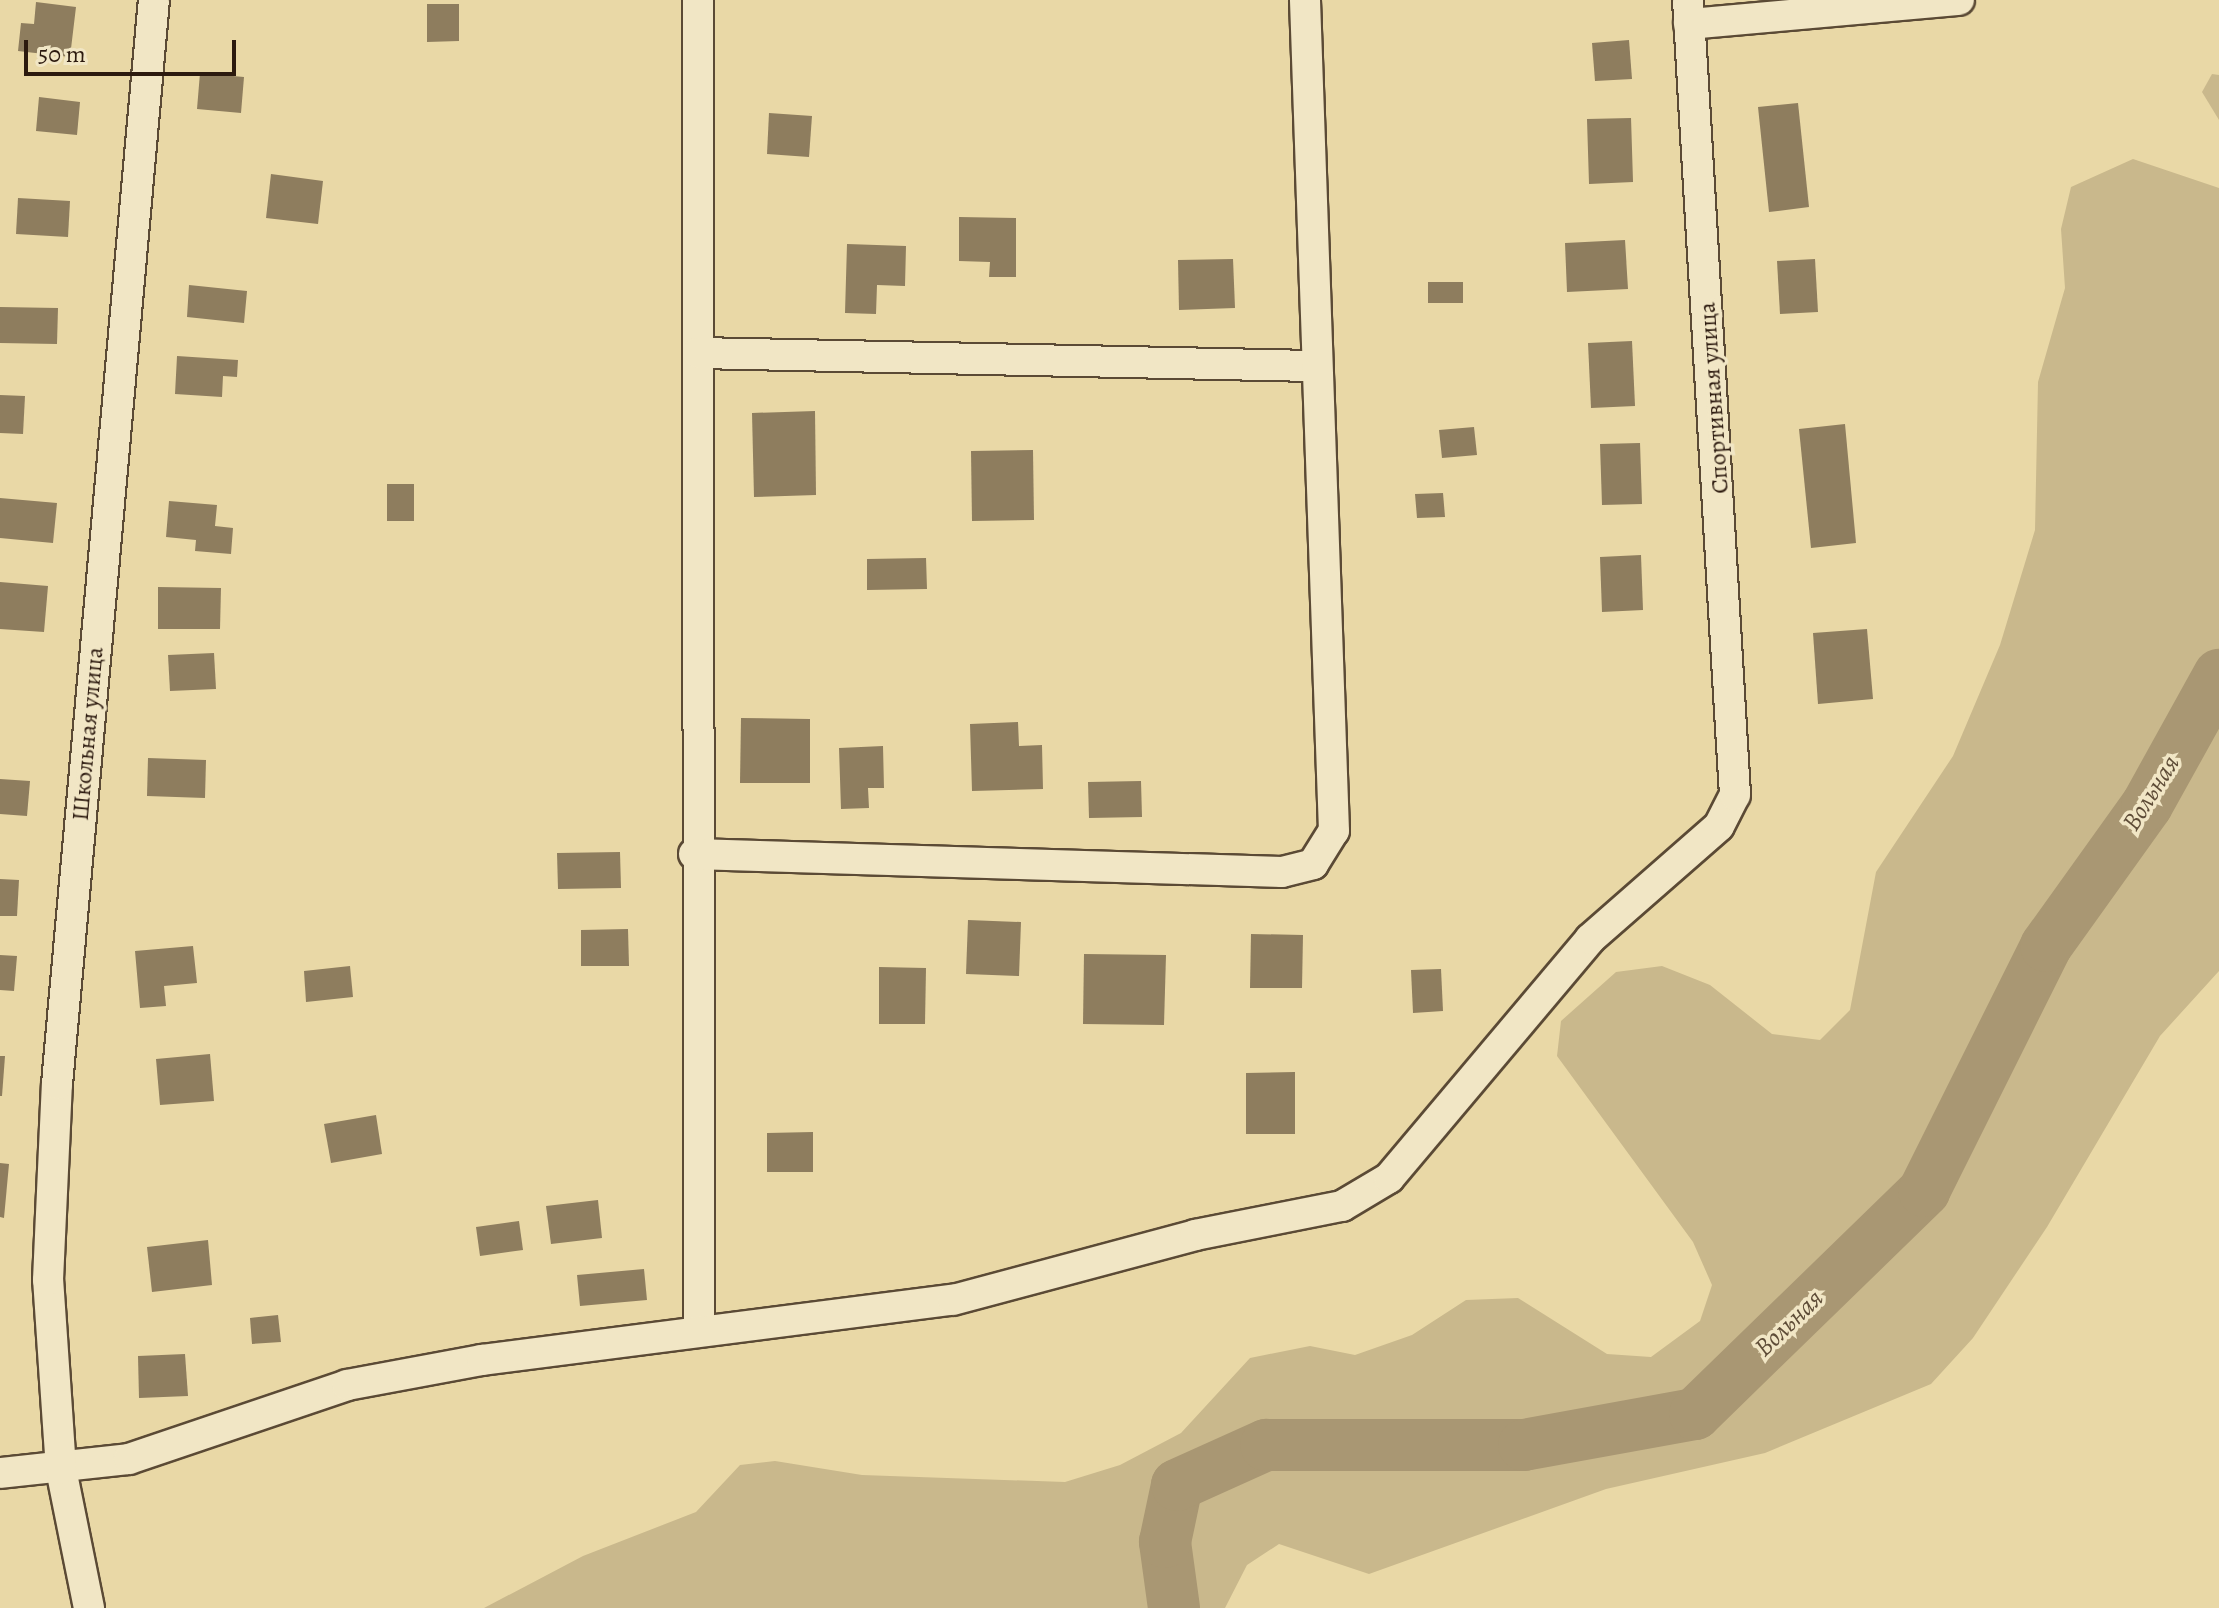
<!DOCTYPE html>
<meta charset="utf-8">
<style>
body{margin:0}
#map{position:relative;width:2219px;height:1608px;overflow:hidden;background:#e9d8a6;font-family:Alegreya,serif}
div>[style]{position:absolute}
.green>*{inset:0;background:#c9b88c}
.river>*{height:52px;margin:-26px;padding:0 26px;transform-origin:26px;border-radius:26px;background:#a99773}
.building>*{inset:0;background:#8e7d5e}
.roads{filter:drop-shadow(2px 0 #5b4a35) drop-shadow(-2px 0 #5b4a35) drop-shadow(0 2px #5b4a35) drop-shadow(0 -2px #5b4a35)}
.minor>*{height:30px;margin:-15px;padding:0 15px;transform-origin:15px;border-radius:15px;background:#f1e6c5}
span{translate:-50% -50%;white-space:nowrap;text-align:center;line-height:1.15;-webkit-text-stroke:7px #f1e6c5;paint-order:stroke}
.street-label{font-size:24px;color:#2c1a0f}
.water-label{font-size:26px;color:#5e4c37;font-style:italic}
.scale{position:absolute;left:24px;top:40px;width:212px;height:36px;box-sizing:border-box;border:4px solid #2c1a0f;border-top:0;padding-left:10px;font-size:24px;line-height:28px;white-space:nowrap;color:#2c1a0f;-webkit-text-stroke:6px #f1e6c5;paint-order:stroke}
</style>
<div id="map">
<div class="green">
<i style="clip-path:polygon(2212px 74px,2219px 75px,2219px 120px,2202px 92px)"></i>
<i style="clip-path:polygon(2133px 159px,2219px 188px,2219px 971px,2160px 1036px,2047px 1227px,1973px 1338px,1931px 1384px,1765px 1453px,1606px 1489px,1369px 1574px,1279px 1544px,1247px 1565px,1225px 1608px,484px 1608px,583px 1556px,696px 1512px,740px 1465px,775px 1461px,862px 1475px,1065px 1482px,1120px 1465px,1181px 1433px,1250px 1358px,1310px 1346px,1355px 1355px,1412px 1335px,1466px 1300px,1518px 1298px,1607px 1354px,1651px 1357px,1700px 1321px,1712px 1285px,1693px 1242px,1557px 1056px,1561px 1021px,1616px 972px,1662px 966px,1710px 985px,1772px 1034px,1820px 1040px,1850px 1010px,1876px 872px,1953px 756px,2000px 645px,2035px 530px,2038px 382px,2065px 288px,2061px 229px,2071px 187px)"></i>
</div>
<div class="river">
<i style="left:1174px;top:1608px;width:67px;rotate:-97.8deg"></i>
<i style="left:1165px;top:1542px;width:58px;rotate:-78.1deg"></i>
<i style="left:1177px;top:1485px;width:98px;rotate:-24.2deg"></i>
<i style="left:1266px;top:1445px;width:258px"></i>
<i style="left:1524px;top:1445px;width:174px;rotate:-10.3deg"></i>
<i style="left:1695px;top:1414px;width:320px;rotate:-44.2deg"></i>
<i style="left:1924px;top:1191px;width:274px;rotate:-63.5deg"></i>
<i style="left:2046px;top:946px;width:173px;rotate:-54.4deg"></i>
<i style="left:2147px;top:805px;width:149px;rotate:-61deg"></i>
</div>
<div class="building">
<i style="clip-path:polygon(36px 2px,76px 7px,70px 57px,18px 51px,21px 23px,34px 24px)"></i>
<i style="clip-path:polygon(427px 4px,459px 4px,459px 41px,427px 42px)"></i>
<i style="clip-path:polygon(1629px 40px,1632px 79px,1595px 81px,1592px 43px)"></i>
<i style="clip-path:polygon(200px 73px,244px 77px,241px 113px,197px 109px)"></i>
<i style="clip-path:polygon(39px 97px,80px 102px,77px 135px,36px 131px)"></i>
<i style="clip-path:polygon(1798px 103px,1809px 207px,1769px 212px,1758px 107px)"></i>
<i style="clip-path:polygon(769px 113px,812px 116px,809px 157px,767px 154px)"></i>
<i style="clip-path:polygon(1631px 118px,1633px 182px,1589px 184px,1587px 119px)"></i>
<i style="clip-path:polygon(271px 174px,323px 181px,318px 224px,266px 218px)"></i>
<i style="clip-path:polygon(18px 198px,70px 201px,68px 237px,16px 234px)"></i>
<i style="clip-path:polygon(959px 217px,1016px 218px,1016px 277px,989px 277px,990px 262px,959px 261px)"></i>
<i style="clip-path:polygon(1625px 240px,1628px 289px,1567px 292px,1565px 243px)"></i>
<i style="clip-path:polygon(847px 244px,906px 246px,905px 286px,877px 285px,876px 314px,845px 313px)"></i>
<i style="clip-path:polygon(1233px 259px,1235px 308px,1179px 310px,1178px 260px)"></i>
<i style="clip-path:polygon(1815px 259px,1818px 312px,1780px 314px,1777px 261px)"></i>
<i style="clip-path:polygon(1428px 282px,1463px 282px,1463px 303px,1428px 303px)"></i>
<i style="clip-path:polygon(189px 285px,247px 291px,244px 323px,187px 317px)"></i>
<i style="clip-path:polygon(0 307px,58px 308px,57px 344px,0 343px)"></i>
<i style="clip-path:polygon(1632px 341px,1635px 406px,1591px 408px,1588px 343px)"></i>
<i style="clip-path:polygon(177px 356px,238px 360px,237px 377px,223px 376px,222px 397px,175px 394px)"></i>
<i style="clip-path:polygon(0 395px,25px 396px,23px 434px,0 433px)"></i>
<i style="clip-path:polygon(815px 411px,816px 495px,754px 497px,752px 413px)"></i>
<i style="clip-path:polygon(1845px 424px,1856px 543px,1811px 548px,1799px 429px)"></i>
<i style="clip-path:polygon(1474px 427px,1477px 455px,1442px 458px,1439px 430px)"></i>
<i style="clip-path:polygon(1640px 443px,1642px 504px,1602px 505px,1600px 444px)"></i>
<i style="clip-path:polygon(1033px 450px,1034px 520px,972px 521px,971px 451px)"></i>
<i style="clip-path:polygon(387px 484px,414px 484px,414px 521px,387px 521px)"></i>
<i style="clip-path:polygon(1443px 493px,1445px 517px,1417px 518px,1415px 494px)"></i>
<i style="clip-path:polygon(0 498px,57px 503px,53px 543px,0 538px)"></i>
<i style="clip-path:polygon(169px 501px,217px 505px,215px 526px,233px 528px,231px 554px,195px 551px,196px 540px,166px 537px)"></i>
<i style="clip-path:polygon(1641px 555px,1643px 610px,1602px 612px,1600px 557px)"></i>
<i style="clip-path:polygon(926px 558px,927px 589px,867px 590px,867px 559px)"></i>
<i style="clip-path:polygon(0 582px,48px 586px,44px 632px,0 629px)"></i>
<i style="clip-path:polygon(158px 587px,221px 588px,220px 629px,158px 629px)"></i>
<i style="clip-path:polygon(1867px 629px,1873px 699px,1818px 704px,1813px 633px)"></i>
<i style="clip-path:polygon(214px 653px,216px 689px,170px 691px,168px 655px)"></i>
<i style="clip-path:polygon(741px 718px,810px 719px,810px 783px,740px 783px)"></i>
<i style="clip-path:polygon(1018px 722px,1019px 746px,1042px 745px,1043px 789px,972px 791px,970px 724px)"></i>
<i style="clip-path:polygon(883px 746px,884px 788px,868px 788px,869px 808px,841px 809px,839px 748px)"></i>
<i style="clip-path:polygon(148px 758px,206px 760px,205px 798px,147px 796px)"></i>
<i style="clip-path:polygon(0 779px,30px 781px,27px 816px,0 814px)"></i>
<i style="clip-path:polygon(1141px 781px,1142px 817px,1089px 818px,1088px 782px)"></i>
<i style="clip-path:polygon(620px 852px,621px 888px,558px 889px,557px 853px)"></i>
<i style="clip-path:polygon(0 879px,19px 880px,17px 916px,0 916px)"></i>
<i style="clip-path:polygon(968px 920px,1021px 922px,1019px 976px,966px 974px)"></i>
<i style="clip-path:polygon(628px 929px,629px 966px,581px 966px,581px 930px)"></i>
<i style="clip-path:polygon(1251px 934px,1303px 935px,1302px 988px,1250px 988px)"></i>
<i style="clip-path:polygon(193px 946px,197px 983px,164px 986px,166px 1006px,140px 1008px,135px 951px)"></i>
<i style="clip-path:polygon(1084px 954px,1166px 955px,1164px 1025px,1083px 1024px)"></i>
<i style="clip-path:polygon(0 955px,17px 956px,14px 991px,0 990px)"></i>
<i style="clip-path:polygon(350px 966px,353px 997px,306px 1002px,304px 971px)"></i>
<i style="clip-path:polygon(879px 967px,926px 968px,925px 1024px,879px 1024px)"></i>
<i style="clip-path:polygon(1441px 969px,1443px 1011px,1413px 1013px,1411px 970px)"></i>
<i style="clip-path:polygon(210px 1054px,214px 1101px,160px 1105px,156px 1059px)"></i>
<i style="clip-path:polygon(0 1056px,5px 1056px,2px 1096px,0 1096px)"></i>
<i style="clip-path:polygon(1295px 1072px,1295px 1134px,1246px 1134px,1246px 1073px)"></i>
<i style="clip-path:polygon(376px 1115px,382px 1154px,331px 1163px,324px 1124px)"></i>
<i style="clip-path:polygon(813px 1132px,813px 1172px,767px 1172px,767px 1133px)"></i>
<i style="clip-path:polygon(0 1163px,9px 1164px,4px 1218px,0 1217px)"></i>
<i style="clip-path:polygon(598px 1200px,602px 1238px,551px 1244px,546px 1206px)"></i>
<i style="clip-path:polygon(519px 1221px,523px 1250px,480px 1256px,476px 1227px)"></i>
<i style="clip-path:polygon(208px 1240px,212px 1285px,152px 1292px,147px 1247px)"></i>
<i style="clip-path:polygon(644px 1269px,647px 1300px,580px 1306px,577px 1275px)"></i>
<i style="clip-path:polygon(278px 1315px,281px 1342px,252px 1344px,250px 1318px)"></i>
<i style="clip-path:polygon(185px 1354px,188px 1396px,139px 1398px,138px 1356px)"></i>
</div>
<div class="roads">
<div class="minor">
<i style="left:698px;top:0;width:1331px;rotate:89.96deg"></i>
<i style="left:1689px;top:24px;width:271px;rotate:-5.1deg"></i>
<i style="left:698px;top:353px;width:615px;rotate:1.21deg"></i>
<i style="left:694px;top:854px;width:588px;rotate:1.75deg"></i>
<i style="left:1282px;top:872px;width:32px;rotate:-14deg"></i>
<i style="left:1313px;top:864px;width:39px;rotate:-58deg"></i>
<i style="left:1334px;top:831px;width:832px;rotate:-92deg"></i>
<i style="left:0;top:1473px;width:130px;rotate:-6.2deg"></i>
<i style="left:129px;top:1459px;width:230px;rotate:-18.7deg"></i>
<i style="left:347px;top:1385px;width:137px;rotate:-10.5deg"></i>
<i style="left:482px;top:1360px;width:475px;rotate:-7.3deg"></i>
<i style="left:953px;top:1300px;width:251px;rotate:-15deg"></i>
<i style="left:1195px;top:1235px;width:150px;rotate:-11.2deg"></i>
<i style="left:1342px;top:1206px;width:55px;rotate:-30.8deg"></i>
<i style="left:1389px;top:1178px;width:312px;rotate:-49.9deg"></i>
<i style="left:1590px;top:939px;width:171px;rotate:-41.2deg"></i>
<i style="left:1719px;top:826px;width:35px;rotate:-63deg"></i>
<i style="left:1735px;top:795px;width:796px;rotate:-93.38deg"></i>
<i style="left:89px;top:1608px;width:142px;rotate:-101.4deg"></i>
<i style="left:61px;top:1469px;width:189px;rotate:-93.9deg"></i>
<i style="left:48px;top:1280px;width:196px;rotate:-87.4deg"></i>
<i style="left:57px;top:1084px;width:1088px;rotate:-84.89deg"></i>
</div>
</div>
<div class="street-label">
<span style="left:1714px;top:398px;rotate:-94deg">Спортивная улица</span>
<span style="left:88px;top:734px;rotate:-85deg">Школьная улица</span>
</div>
<div class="water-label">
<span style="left:2151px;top:793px;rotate:-58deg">Вольная</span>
<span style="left:1789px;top:1323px;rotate:-44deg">Вольная</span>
</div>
<div class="scale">50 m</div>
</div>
